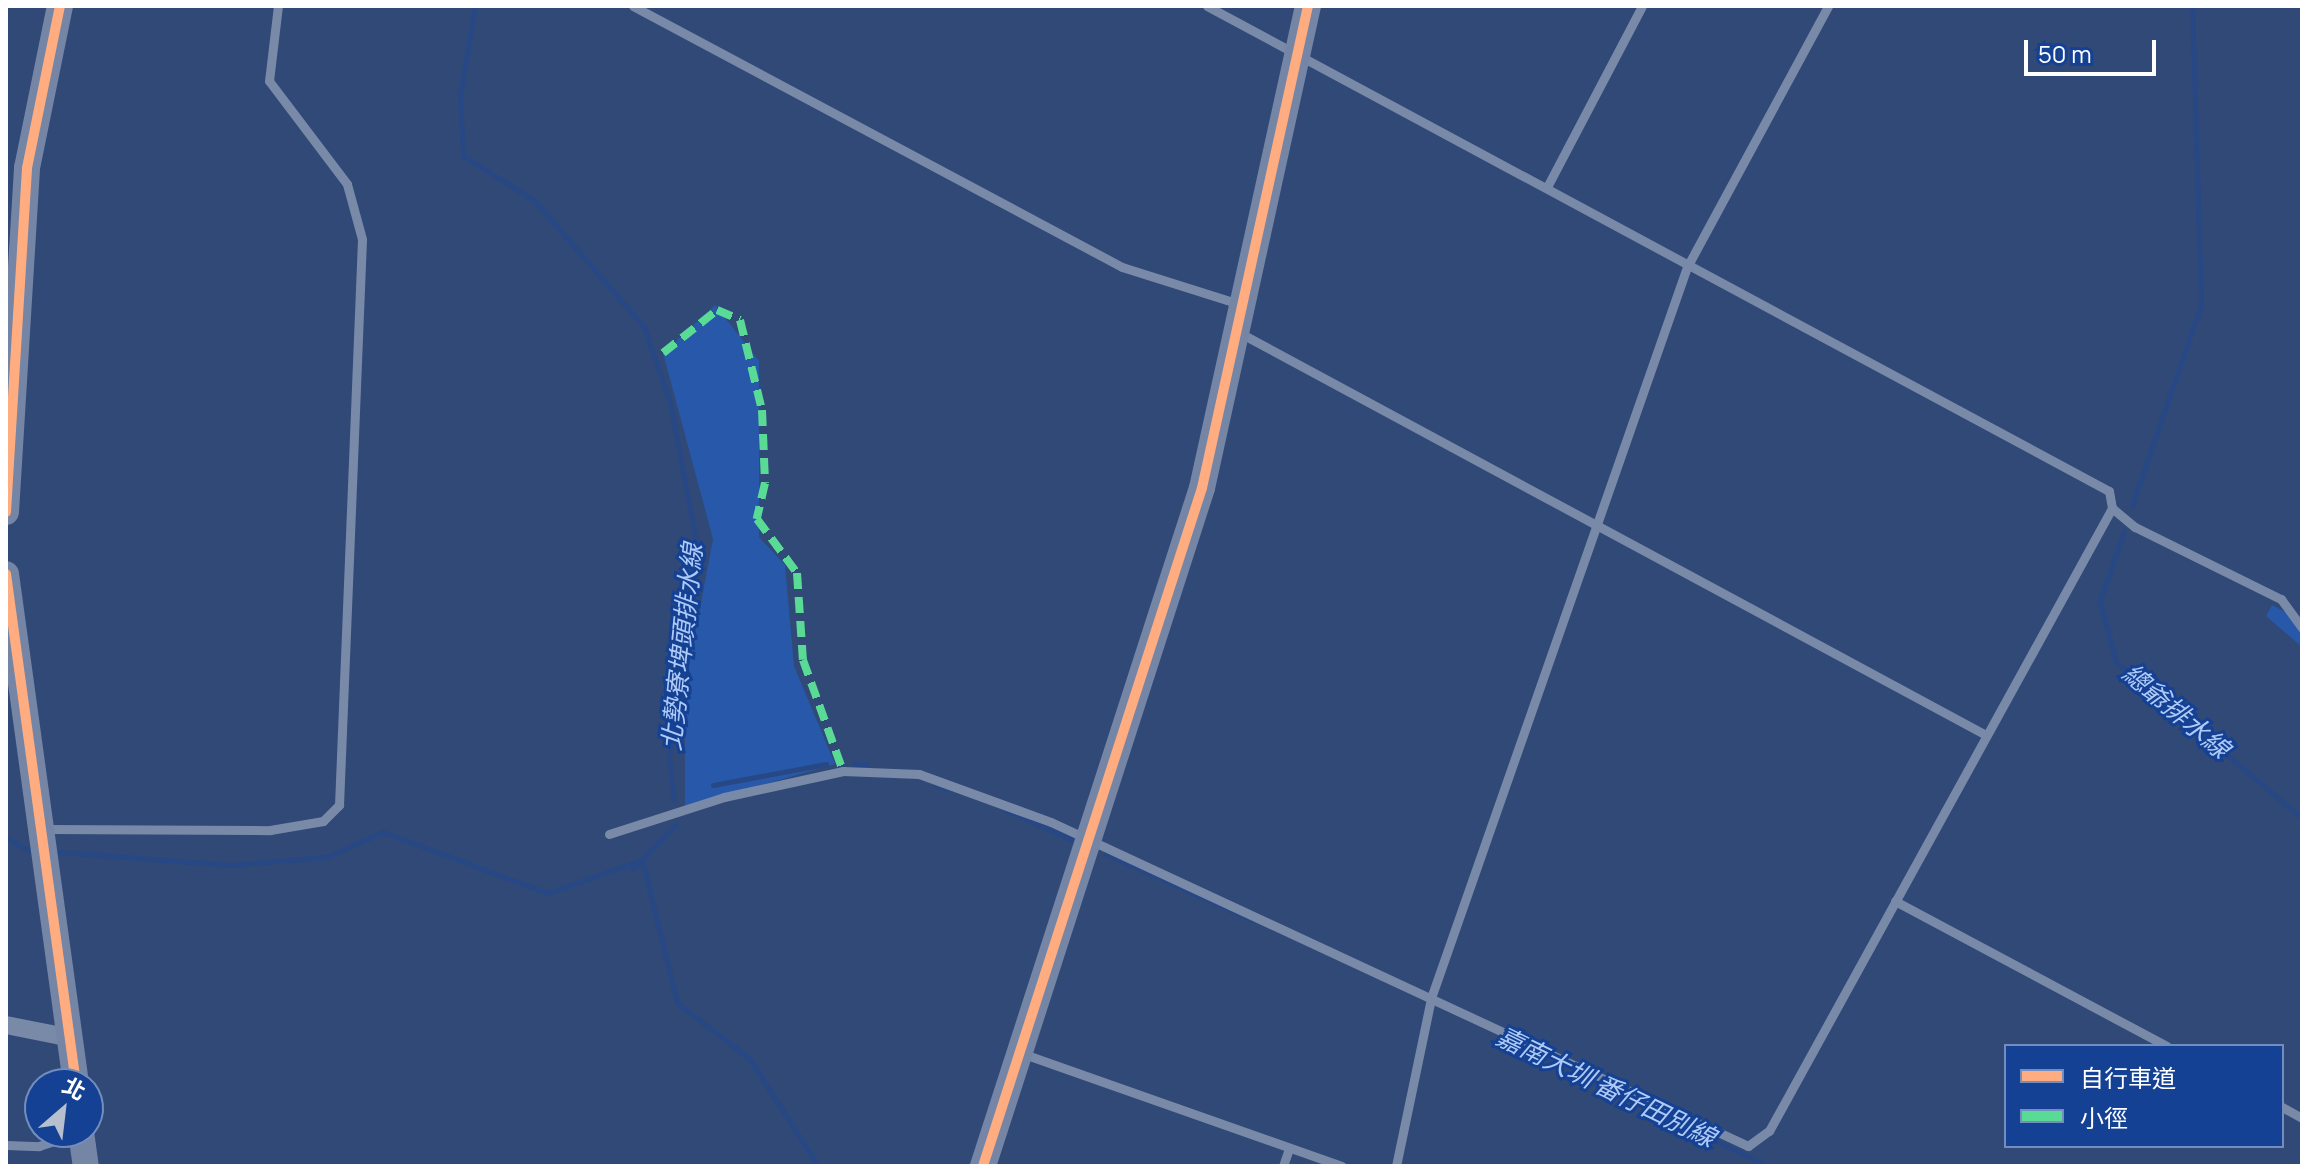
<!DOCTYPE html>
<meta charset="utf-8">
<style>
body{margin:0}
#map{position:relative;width:2308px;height:1172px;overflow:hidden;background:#314976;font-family:Manrope,"Noto Sans TC",sans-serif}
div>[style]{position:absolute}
.green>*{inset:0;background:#2758aa}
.stream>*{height:5px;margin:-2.5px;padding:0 2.5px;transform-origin:2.5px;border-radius:2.5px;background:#274884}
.lane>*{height:9px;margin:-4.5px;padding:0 4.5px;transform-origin:4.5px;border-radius:4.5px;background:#798aa9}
.street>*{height:18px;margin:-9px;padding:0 9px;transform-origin:9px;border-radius:9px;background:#798aa9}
.secondary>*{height:26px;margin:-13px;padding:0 13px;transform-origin:13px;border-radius:13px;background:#7585a5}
.quiet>*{height:8px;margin-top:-4px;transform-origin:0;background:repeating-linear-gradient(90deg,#5adb95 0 16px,transparent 0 24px)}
.cycleway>*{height:10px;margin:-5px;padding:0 5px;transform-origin:5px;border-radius:5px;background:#ffac80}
span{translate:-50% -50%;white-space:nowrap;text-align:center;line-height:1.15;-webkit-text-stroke:6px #144193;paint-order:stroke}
.water-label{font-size:26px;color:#aecaf8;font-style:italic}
.frame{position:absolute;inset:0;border:8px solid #fff;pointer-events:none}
.legend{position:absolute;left:2004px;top:1044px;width:280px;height:104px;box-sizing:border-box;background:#144193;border:2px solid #728dbe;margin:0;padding:10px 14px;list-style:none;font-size:24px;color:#fff}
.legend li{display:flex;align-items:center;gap:16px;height:40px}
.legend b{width:40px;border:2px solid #728dbe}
.north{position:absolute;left:24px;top:1068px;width:80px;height:80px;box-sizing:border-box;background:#144193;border:2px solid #728dbe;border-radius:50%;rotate:28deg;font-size:22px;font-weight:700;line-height:32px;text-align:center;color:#fff}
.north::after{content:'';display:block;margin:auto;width:28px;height:36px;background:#b7bfcf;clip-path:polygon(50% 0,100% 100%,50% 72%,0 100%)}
.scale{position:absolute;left:2024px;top:40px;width:132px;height:36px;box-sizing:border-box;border:4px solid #fff;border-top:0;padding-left:10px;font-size:24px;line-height:28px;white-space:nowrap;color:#fff;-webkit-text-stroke:6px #144193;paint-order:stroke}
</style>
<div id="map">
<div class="green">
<i style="clip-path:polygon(715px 305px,759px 361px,759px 537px,785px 565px,794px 666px,835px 764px,685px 807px,685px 687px,713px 539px,663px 353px)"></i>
<i style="clip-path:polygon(2272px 605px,2302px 621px,2302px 647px,2266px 616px)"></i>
</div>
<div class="stream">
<i style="left:475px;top:6px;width:90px;rotate:99.6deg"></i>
<i style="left:460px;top:95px;width:61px;rotate:87.2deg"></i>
<i style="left:463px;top:156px;width:84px;rotate:31.8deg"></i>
<i style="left:534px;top:200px;width:168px;rotate:49.1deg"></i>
<i style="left:644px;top:327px;width:80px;rotate:71.1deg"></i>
<i style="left:670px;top:403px;width:140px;rotate:79.3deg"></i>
<i style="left:696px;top:541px;width:219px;rotate:97.1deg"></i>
<i style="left:669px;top:758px;width:42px;rotate:83.2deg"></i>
<i style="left:2132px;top:506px;width:213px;rotate:-71.1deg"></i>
<i style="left:2201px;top:305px;width:299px;rotate:-91.7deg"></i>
<i style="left:2124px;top:531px;width:74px;rotate:108.9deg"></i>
<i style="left:2100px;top:601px;width:63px;rotate:75.3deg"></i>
<i style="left:2116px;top:662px;width:243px;rotate:40deg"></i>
<i style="left:854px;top:764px;width:13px"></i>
<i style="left:713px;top:785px;width:115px;rotate:-10.5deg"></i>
<i style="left:935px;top:785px;width:16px;rotate:18deg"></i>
<i style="left:1004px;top:809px;width:79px;rotate:24.6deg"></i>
<i style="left:6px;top:838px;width:26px;rotate:28deg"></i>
<i style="left:58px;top:852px;width:173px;rotate:4.3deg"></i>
<i style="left:231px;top:865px;width:96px;rotate:-4.8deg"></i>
<i style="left:327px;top:857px;width:61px;rotate:-24.1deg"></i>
<i style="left:383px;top:832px;width:176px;rotate:20.3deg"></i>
<i style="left:548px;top:893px;width:100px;rotate:-19.3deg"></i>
<i style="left:642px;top:860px;width:13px;rotate:135deg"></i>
<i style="left:633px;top:869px;width:62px;rotate:-46.3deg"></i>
<i style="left:1106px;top:854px;width:160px;rotate:24.3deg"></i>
<i style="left:642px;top:860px;width:147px;rotate:76.2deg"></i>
<i style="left:677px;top:1003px;width:91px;rotate:37.4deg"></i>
<i style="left:749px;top:1058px;width:128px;rotate:57.4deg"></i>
<i style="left:1503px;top:1037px;width:295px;rotate:26deg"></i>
</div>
<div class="lane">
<i style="left:633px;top:6px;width:554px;rotate:28.09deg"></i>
<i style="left:1122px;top:267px;width:123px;rotate:17.5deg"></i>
<i style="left:1207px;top:6px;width:1024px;rotate:28.27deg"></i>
<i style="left:2109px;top:491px;width:17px;rotate:80deg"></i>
<i style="left:2112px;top:508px;width:30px;rotate:40deg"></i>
<i style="left:2135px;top:527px;width:163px;rotate:26.3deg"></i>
<i style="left:2281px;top:599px;width:36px;rotate:54deg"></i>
<i style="left:1547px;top:187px;width:204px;rotate:-62.3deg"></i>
<i style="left:1240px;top:333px;width:845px;rotate:28.32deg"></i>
<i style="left:45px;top:829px;width:225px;rotate:0.3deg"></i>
<i style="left:270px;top:830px;width:54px;rotate:-9.6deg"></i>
<i style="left:323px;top:821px;width:23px;rotate:-45deg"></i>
<i style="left:339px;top:805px;width:566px;rotate:-87.67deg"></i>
<i style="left:362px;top:239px;width:57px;rotate:-105.3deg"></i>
<i style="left:347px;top:184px;width:129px;rotate:-127.1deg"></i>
<i style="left:269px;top:81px;width:76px;rotate:-83.2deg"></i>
<i style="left:609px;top:834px;width:121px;rotate:-17.8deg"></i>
<i style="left:724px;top:797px;width:122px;rotate:-12.3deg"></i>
<i style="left:843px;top:771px;width:76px;rotate:2.3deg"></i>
<i style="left:919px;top:774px;width:140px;rotate:20deg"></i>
<i style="left:1051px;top:822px;width:769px;rotate:24.93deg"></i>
<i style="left:1748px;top:1146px;width:26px;rotate:-36deg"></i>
<i style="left:1769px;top:1131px;width:711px;rotate:-61.16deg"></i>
<i style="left:1895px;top:901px;width:308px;rotate:28.1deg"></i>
<i style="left:1021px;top:1053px;width:340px;rotate:19.4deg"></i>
<i style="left:2282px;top:1107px;width:23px;rotate:29deg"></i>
<i style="left:6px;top:1145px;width:33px;rotate:2deg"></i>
<i style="left:39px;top:1146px;width:41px;rotate:-18.4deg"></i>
<i style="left:1283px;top:1166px;width:18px;rotate:-71deg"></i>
<i style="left:1396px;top:1166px;width:172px;rotate:-78.2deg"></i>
<i style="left:1431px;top:998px;width:775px;rotate:-70.7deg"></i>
<i style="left:1687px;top:267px;width:297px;rotate:-61.6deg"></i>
</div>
<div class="street">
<i style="left:6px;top:1025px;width:66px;rotate:11.3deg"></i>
</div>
<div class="secondary">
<i style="left:6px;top:512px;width:345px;rotate:-86.5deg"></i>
<i style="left:27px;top:168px;width:165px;rotate:-78.5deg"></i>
<i style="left:6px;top:574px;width:515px;rotate:82.18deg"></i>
<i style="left:81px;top:1132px;width:34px;rotate:82deg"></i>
<i style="left:983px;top:1166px;width:712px;rotate:-72.1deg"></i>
<i style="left:1202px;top:488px;width:494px;rotate:-77.6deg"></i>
</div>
<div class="quiet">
<i style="left:663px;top:353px;width:69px;rotate:-38.5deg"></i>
<i style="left:717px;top:310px;width:25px;rotate:23deg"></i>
<i style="left:740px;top:320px;width:93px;rotate:76.3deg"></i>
<i style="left:762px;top:410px;width:73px;rotate:87.6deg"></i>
<i style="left:765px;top:483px;width:37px;rotate:103deg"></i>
<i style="left:757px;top:519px;width:67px;rotate:53.5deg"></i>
<i style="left:797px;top:573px;width:87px;rotate:86.1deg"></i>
<i style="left:803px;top:660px;width:118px;rotate:70.2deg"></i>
</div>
<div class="cycleway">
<i style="left:6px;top:512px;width:345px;rotate:-86.5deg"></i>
<i style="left:27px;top:168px;width:165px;rotate:-78.5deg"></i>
<i style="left:6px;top:574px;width:515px;rotate:82.18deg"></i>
<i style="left:983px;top:1166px;width:712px;rotate:-72.1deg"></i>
<i style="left:1202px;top:488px;width:494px;rotate:-77.6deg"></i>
</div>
<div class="water-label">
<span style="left:682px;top:647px;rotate:-84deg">北勢寮埤頭排水線</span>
<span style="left:2176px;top:711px;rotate:40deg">總爺排水線</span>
<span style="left:1606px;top:1087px;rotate:26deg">嘉南大圳 番仔田別線</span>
</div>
<div class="frame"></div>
<ul class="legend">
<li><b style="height:10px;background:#ffac80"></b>自行車道</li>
<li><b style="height:10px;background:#5adb95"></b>小徑</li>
</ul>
<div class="north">北</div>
<div class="scale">50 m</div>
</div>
